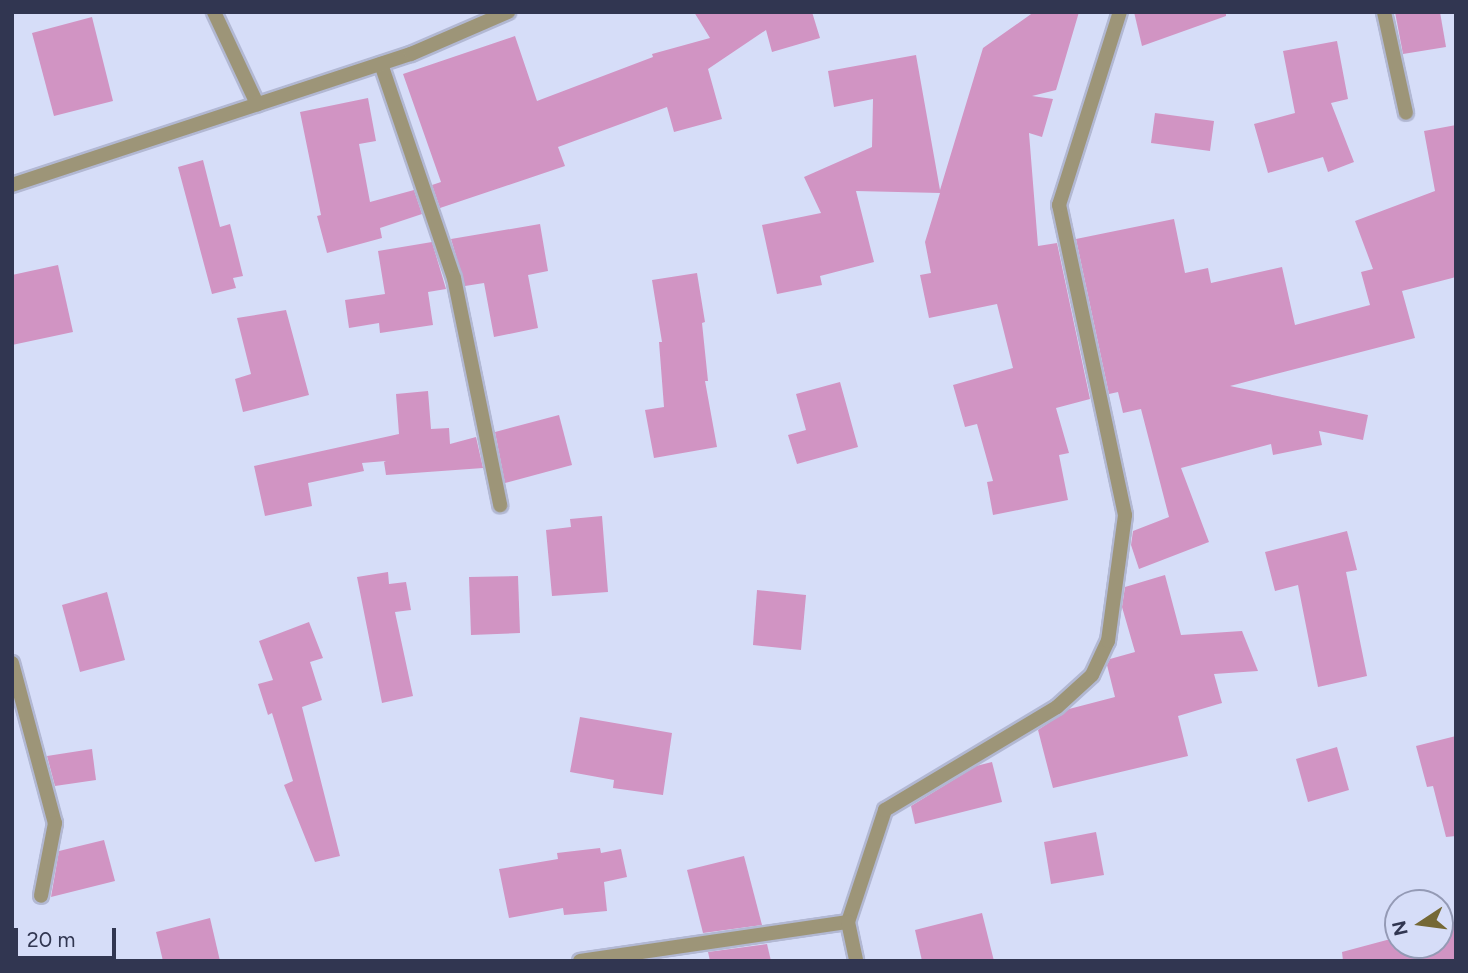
<!DOCTYPE html>
<style>
body{margin:0}
#map{position:relative;width:1468px;height:973px;overflow:hidden;background:#d6ddf8;font-family:Figtree,sans-serif}
div>[style]{position:absolute}
.building>*{inset:0;background:#d194c3}
.roads{filter:drop-shadow(2px 0 #b2b8d3) drop-shadow(-2px 0 #b2b8d3) drop-shadow(0 2px #b2b8d3) drop-shadow(0 -2px #b2b8d3)}
.minor>*{height:14px;margin:-7px;padding:0 7px;transform-origin:7px;border-radius:7px;background:#9d9578}
span{translate:-50% -50%;white-space:nowrap;text-align:center;line-height:1.15;-webkit-text-stroke:5px #d6ddf8;paint-order:stroke}
.frame{position:absolute;inset:0;border:14px solid #313651;pointer-events:none}
.north{position:absolute;left:1384px;top:889px;width:70px;height:70px;box-sizing:border-box;background:#d6ddf8;border:2px solid #949ab5;border-radius:50%;rotate:257deg;font-size:19px;font-weight:700;line-height:28px;text-align:center;color:#313651}
.north::after{content:'';display:block;margin:auto;width:24px;height:32px;background:#756835;clip-path:polygon(50% 0,100% 100%,50% 72%,0 100%)}
.scale{position:absolute;left:14px;top:928px;width:102px;height:32px;box-sizing:border-box;border:4px solid #313651;border-top:0;padding-left:9px;font-size:21px;line-height:24px;white-space:nowrap;color:#313651;-webkit-text-stroke:5px #d6ddf8;paint-order:stroke}
</style>
<div id="map">
<div class="building">
<i style="clip-path:polygon(694px 12px,812px 12px,820px 38px,772px 52px,766px 30px,708px 69px,722px 119px,674px 132px,667px 107px,558px 147px,565px 166px,440px 208px,432px 185px,441px 182px,403px 74px,515px 36px,537px 101px,653px 57px,652px 54px,710px 38px)"></i>
<i style="clip-path:polygon(1034px 12px,1079px 12px,1056px 90px,1032px 96px,1053px 99px,1042px 137px,1029px 133px,1038px 246px,1057px 243px,1090px 399px,1056px 408px,1069px 453px,1059px 455px,1068px 500px,993px 515px,987px 482px,993px 481px,977px 424px,965px 427px,953px 385px,1013px 368px,997px 304px,929px 318px,920px 275px,931px 273px,925px 242px,940px 193px,856px 191px,874px 262px,820px 276px,822px 285px,777px 294px,762px 225px,821px 213px,804px 177px,872px 147px,873px 99px,834px 107px,828px 71px,916px 55px,940px 190px,983px 48px)"></i>
<i style="clip-path:polygon(1134px 12px,1226px 12px,1226px 16px,1142px 46px)"></i>
<i style="clip-path:polygon(1395px 12px,1440px 12px,1446px 47px,1403px 54px)"></i>
<i style="clip-path:polygon(92px 17px,113px 101px,54px 116px,32px 33px)"></i>
<i style="clip-path:polygon(1337px 41px,1348px 99px,1331px 103px,1354px 162px,1328px 172px,1323px 157px,1268px 173px,1254px 124px,1295px 113px,1283px 51px)"></i>
<i style="clip-path:polygon(368px 98px,376px 141px,359px 144px,370px 202px,414px 190px,422px 214px,380px 228px,382px 238px,327px 253px,317px 216px,321px 215px,300px 112px)"></i>
<i style="clip-path:polygon(1155px 113px,1214px 121px,1210px 151px,1151px 143px)"></i>
<i style="clip-path:polygon(1456px 125px,1456px 277px,1402px 291px,1415px 338px,1230px 386px,1368px 415px,1363px 440px,1319px 431px,1322px 445px,1273px 455px,1271px 444px,1181px 468px,1209px 542px,1139px 569px,1131px 545px,1133px 531px,1169px 517px,1141px 409px,1123px 413px,1118px 392px,1109px 394px,1076px 239px,1174px 219px,1185px 273px,1208px 268px,1211px 283px,1282px 267px,1295px 325px,1370px 305px,1361px 272px,1373px 269px,1355px 221px,1435px 191px,1424px 131px)"></i>
<i style="clip-path:polygon(203px 160px,220px 227px,230px 224px,243px 276px,233px 278px,236px 288px,212px 294px,178px 167px)"></i>
<i style="clip-path:polygon(540px 224px,548px 271px,528px 275px,538px 328px,494px 337px,484px 283px,465px 286px,451px 239px)"></i>
<i style="clip-path:polygon(432px 242px,446px 289px,428px 292px,433px 325px,380px 333px,379px 323px,349px 328px,345px 300px,385px 294px,378px 251px)"></i>
<i style="clip-path:polygon(58px 265px,73px 332px,12px 345px,12px 275px)"></i>
<i style="clip-path:polygon(697px 273px,705px 322px,702px 323px,708px 381px,705px 381px,717px 447px,654px 458px,645px 410px,664px 407px,659px 342px,662px 342px,652px 280px)"></i>
<i style="clip-path:polygon(286px 310px,309px 395px,243px 412px,235px 379px,251px 374px,237px 318px)"></i>
<i style="clip-path:polygon(840px 382px,858px 447px,797px 464px,788px 435px,806px 430px,796px 394px)"></i>
<i style="clip-path:polygon(428px 391px,431px 429px,449px 428px,450px 444px,476px 437px,483px 468px,386px 475px,384px 462px,386px 461px,362px 463px,364px 471px,308px 483px,312px 506px,265px 516px,254px 466px,399px 434px,396px 394px)"></i>
<i style="clip-path:polygon(559px 415px,572px 465px,505px 483px,495px 432px)"></i>
<i style="clip-path:polygon(602px 516px,608px 592px,552px 596px,546px 530px,571px 527px,570px 519px)"></i>
<i style="clip-path:polygon(1347px 531px,1357px 570px,1346px 572px,1367px 676px,1318px 687px,1298px 585px,1275px 591px,1265px 552px)"></i>
<i style="clip-path:polygon(388px 572px,389px 584px,406px 582px,411px 610px,395px 612px,413px 696px,382px 703px,357px 577px)"></i>
<i style="clip-path:polygon(1165px 575px,1181px 635px,1242px 631px,1258px 671px,1214px 674px,1222px 703px,1178px 716px,1188px 756px,1053px 788px,1038px 730px,1069px 709px,1115px 697px,1107px 665px,1110px 659px,1135px 652px,1122px 607px,1125px 587px)"></i>
<i style="clip-path:polygon(518px 576px,520px 633px,471px 635px,469px 577px)"></i>
<i style="clip-path:polygon(757px 590px,806px 595px,801px 650px,753px 645px)"></i>
<i style="clip-path:polygon(107px 592px,125px 660px,80px 672px,62px 605px)"></i>
<i style="clip-path:polygon(309px 622px,323px 658px,310px 662px,322px 700px,302px 707px,340px 856px,315px 862px,284px 785px,293px 781px,272px 713px,268px 715px,258px 684px,273px 680px,259px 641px)"></i>
<i style="clip-path:polygon(580px 717px,672px 733px,663px 795px,613px 788px,614px 780px,570px 772px)"></i>
<i style="clip-path:polygon(1456px 736px,1456px 836px,1446px 837px,1433px 786px,1427px 787px,1416px 746px)"></i>
<i style="clip-path:polygon(1337px 747px,1349px 790px,1308px 802px,1296px 759px)"></i>
<i style="clip-path:polygon(92px 749px,96px 780px,55px 786px,47px 756px)"></i>
<i style="clip-path:polygon(992px 762px,1002px 802px,915px 824px,911px 806px,976px 766px)"></i>
<i style="clip-path:polygon(1096px 832px,1104px 875px,1051px 884px,1044px 842px)"></i>
<i style="clip-path:polygon(104px 840px,115px 881px,51px 897px,59px 851px)"></i>
<i style="clip-path:polygon(600px 848px,601px 853px,621px 849px,627px 877px,604px 882px,607px 911px,564px 915px,563px 908px,509px 918px,499px 869px,558px 859px,557px 853px)"></i>
<i style="clip-path:polygon(744px 856px,762px 925px,703px 933px,687px 870px)"></i>
<i style="clip-path:polygon(982px 913px,994px 961px,922px 961px,915px 930px)"></i>
<i style="clip-path:polygon(210px 918px,220px 961px,163px 961px,156px 932px)"></i>
<i style="clip-path:polygon(1456px 921px,1456px 961px,1343px 961px,1342px 952px,1398px 937px,1398px 945px,1440px 945px,1440px 926px)"></i>
<i style="clip-path:polygon(767px 944px,771px 961px,710px 961px,708px 952px)"></i>
</div>
<div class="roads">
<div class="minor">
<i style="left:214px;top:12px;width:102px;rotate:64.9deg"></i>
<i style="left:1384px;top:12px;width:103px;rotate:77.7deg"></i>
<i style="left:381px;top:64px;width:226px;rotate:71.2deg"></i>
<i style="left:454px;top:278px;width:232px;rotate:78.5deg"></i>
<i style="left:12px;top:185px;width:420px;rotate:-18.2deg"></i>
<i style="left:411px;top:54px;width:106px;rotate:-23.4deg"></i>
<i style="left:12px;top:663px;width:166px;rotate:75deg"></i>
<i style="left:55px;top:823px;width:74px;rotate:100.9deg"></i>
<i style="left:848px;top:922px;width:118px;rotate:-71.7deg"></i>
<i style="left:885px;top:810px;width:200px;rotate:-30.9deg"></i>
<i style="left:1057px;top:707px;width:47px;rotate:-42.4deg"></i>
<i style="left:1092px;top:675px;width:38px;rotate:-65deg"></i>
<i style="left:1108px;top:641px;width:127px;rotate:-82.3deg"></i>
<i style="left:1125px;top:515px;width:317px;rotate:-102deg"></i>
<i style="left:1059px;top:205px;width:202px;rotate:-72.5deg"></i>
<i style="left:580px;top:961px;width:271px;rotate:-8.3deg"></i>
<i style="left:848px;top:922px;width:40px;rotate:78deg"></i>
</div>
</div>
<div class="frame"></div>
<div class="north">N</div>
<div class="scale">20 m</div>
</div>
